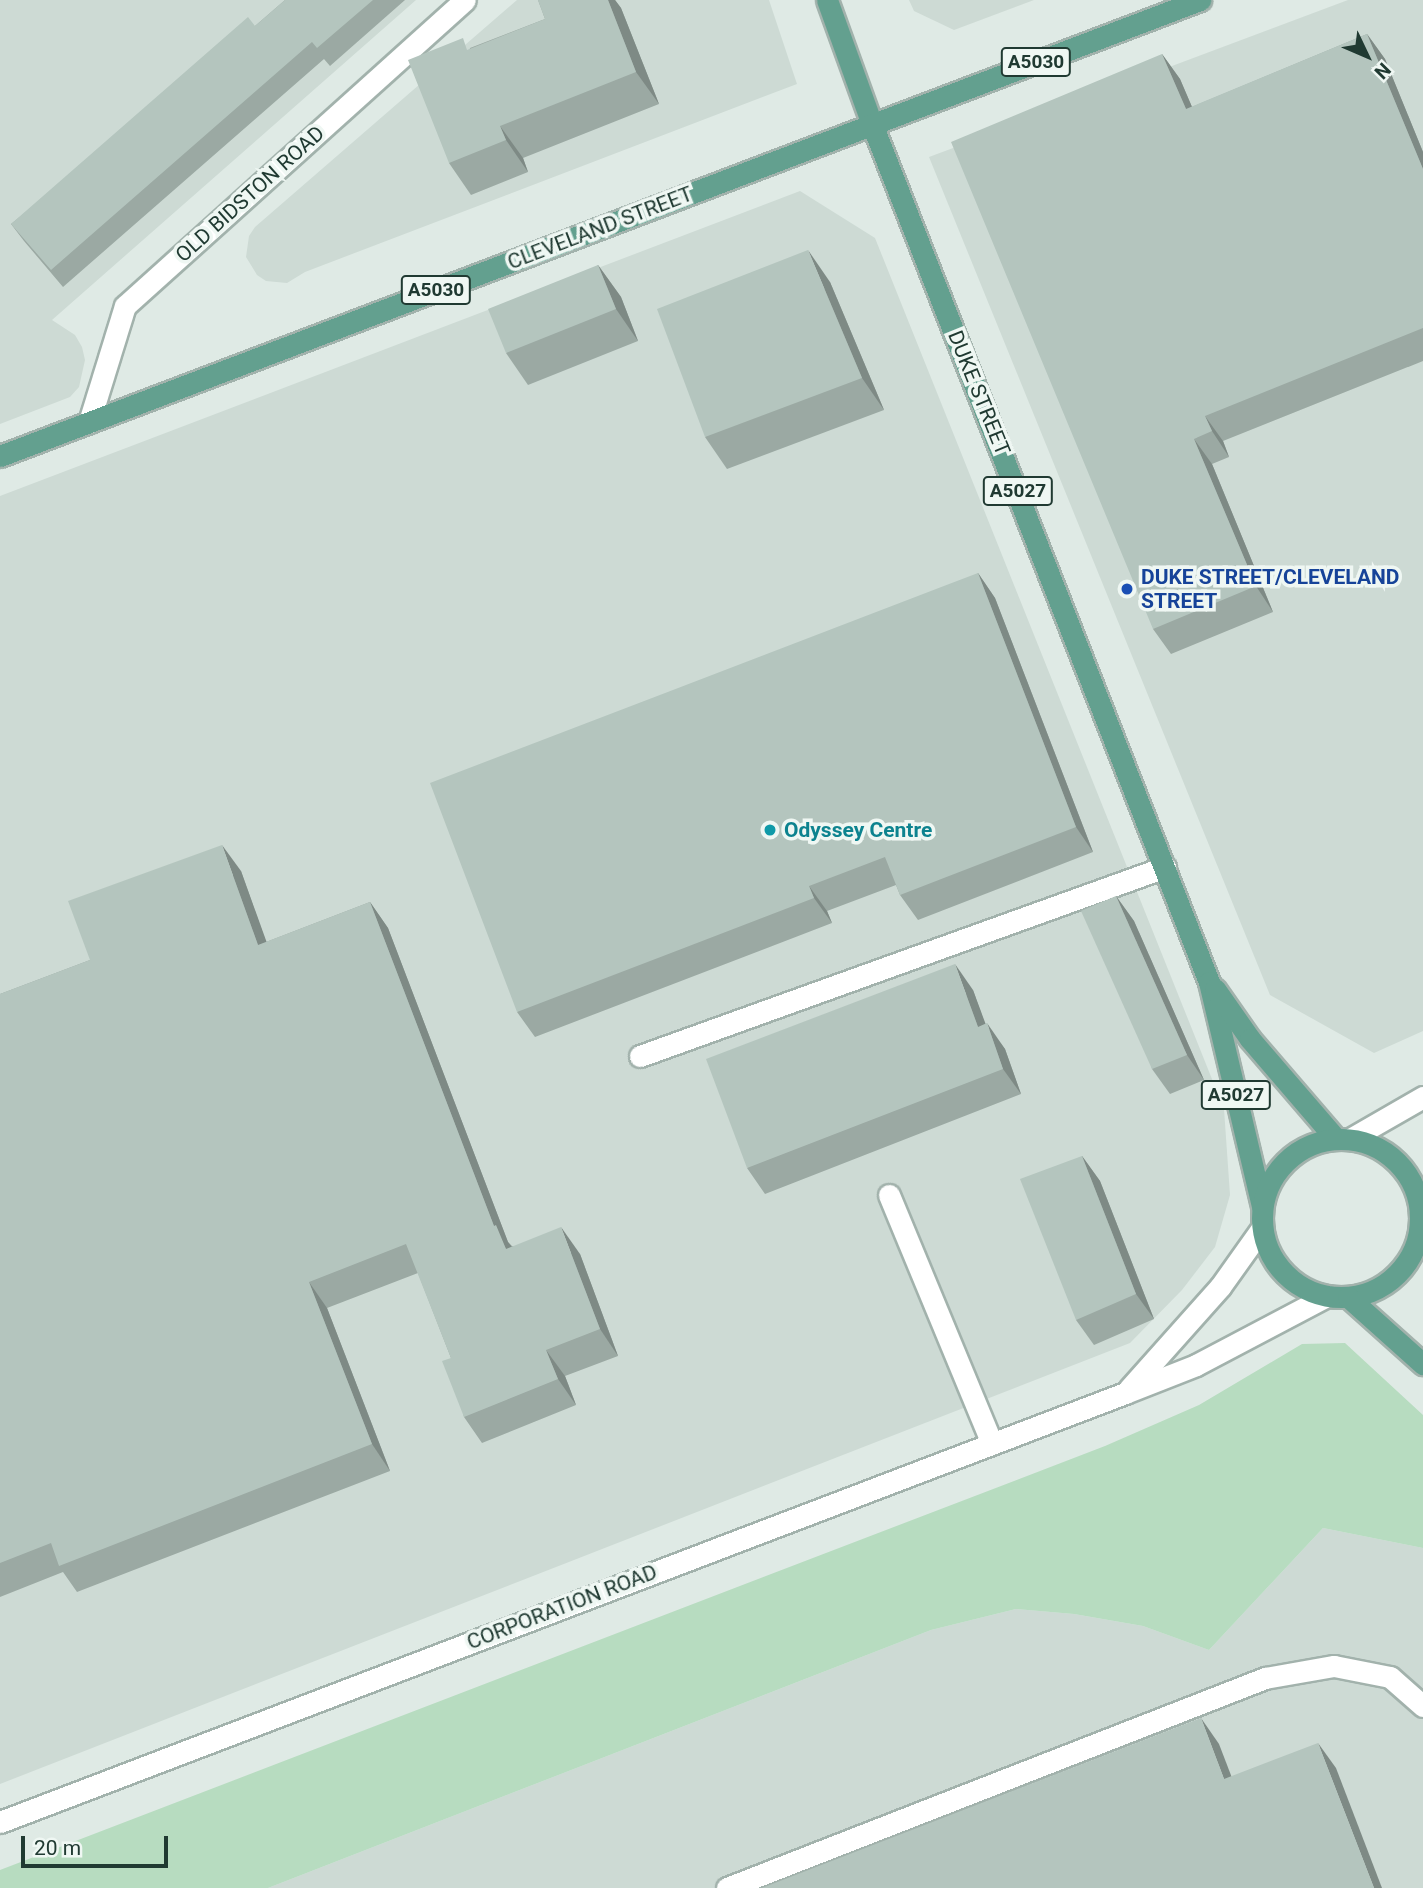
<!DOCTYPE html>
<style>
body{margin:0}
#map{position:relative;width:1423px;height:1888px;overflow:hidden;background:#dfeae5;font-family:Roboto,sans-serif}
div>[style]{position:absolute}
.built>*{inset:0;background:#cddad4}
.green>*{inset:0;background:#b7dcc0}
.roads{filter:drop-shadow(2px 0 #a2b2ac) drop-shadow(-2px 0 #a2b2ac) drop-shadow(0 2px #a2b2ac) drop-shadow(0 -2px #a2b2ac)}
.lane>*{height:21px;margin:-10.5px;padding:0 10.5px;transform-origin:10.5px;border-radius:10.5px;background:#fff}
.street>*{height:21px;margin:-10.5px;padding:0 10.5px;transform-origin:10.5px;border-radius:10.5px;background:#fff}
.secondary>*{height:21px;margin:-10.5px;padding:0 10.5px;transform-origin:10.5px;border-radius:10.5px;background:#fff}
.primary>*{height:21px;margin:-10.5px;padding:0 10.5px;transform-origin:10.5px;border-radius:10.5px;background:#63a08f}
.primary>.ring{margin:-10.5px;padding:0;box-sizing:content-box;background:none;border:21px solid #63a08f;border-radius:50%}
.wall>*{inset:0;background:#9ba9a3}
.shaded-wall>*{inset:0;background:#7e8a85}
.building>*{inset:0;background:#b4c5be}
.dots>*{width:19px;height:19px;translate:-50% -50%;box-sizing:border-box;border:4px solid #eff7f3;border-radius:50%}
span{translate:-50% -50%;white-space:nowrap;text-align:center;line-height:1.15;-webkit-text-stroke:7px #eff7f3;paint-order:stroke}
.shield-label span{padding:2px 5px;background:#eff7f3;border:2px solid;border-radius:5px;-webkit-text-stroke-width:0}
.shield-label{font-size:19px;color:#203a32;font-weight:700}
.street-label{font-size:21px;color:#203a32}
.transit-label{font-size:21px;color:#164399;font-weight:700}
.left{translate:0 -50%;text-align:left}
.culture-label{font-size:21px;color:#0d838f;font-weight:700}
.north{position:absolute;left:1332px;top:21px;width:70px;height:70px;-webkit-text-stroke:5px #eff7f3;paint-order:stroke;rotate:134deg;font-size:19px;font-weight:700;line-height:28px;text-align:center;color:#203a32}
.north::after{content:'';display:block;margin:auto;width:24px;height:32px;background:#203a32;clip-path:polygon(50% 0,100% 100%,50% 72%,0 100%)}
.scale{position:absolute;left:21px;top:1836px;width:147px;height:32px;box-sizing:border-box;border:4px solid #203a32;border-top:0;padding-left:9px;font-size:21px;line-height:24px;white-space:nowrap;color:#203a32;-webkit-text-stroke:5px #eff7f3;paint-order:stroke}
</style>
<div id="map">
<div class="built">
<i style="clip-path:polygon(0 0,416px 0,52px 320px,75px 335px,82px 347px,85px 360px,79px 387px,70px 397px,0 424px)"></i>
<i style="clip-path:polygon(517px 0,769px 0,797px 84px,305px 272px,287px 283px,266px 281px,257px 275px,246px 257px,249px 236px,255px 227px)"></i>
<i style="clip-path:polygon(909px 0,1034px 0,954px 30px,914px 11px)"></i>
<i style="clip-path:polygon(1348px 0,1423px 0,1423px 1031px,1374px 1053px,1270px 995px,929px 157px)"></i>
<i style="clip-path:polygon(800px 191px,875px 238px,1224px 1109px,1230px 1195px,1215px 1247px,1182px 1290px,1130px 1343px,0 1784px,0 496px)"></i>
<i style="clip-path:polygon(1323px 1528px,1423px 1548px,1423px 1888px,268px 1888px,931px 1630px,1016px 1609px,1074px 1614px,1143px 1626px,1209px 1650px)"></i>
</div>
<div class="green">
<i style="clip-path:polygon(1345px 1343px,1423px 1415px,1423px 1548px,1323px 1528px,1209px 1650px,1143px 1626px,1074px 1614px,1016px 1609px,931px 1630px,268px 1888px,0 1888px,0 1870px,1105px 1446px,1199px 1405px,1302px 1344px)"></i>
</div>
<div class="roads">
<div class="lane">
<i style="left:640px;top:1056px;width:558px;rotate:-19.8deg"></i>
<i style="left:889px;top:1195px;width:269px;rotate:67.5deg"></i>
<i style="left:727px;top:1888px;width:578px;rotate:-21.32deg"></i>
<i style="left:1265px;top:1678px;width:70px;rotate:-9.9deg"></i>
<i style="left:1334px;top:1666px;width:57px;rotate:11.1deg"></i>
<i style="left:1390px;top:1677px;width:44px;rotate:41.3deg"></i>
</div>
<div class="street">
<i style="left:89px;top:422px;width:121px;rotate:-72.8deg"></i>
<i style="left:125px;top:306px;width:457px;rotate:-42deg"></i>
</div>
<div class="secondary">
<i style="left:1350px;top:1139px;width:84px;rotate:-29.9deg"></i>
<i style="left:1420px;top:1211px;width:7px;rotate:-63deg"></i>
<i style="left:1129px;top:1389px;width:137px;rotate:-48.3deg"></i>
<i style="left:1220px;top:1287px;width:72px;rotate:-54.6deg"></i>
<i style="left:0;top:1822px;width:1204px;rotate:-20.87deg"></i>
<i style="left:1125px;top:1393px;width:76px;rotate:-21.5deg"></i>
<i style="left:1196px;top:1365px;width:148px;rotate:-27.8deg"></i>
</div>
<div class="primary">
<i style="left:827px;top:0;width:132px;rotate:70.1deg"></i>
<i style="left:872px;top:124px;width:922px;rotate:68.56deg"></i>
<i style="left:1209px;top:982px;width:231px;rotate:76.7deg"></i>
<i style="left:0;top:456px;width:1284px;rotate:-20.81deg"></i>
<i style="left:1215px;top:989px;width:61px;rotate:55deg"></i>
<i style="left:1250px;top:1039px;width:132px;rotate:49.3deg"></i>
<i class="ring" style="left:1262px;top:1139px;width:137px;height:137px"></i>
<i style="left:1348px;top:1297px;width:101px;rotate:41.8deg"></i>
</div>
</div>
<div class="wall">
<i style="clip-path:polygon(285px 0,405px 0,330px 66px,324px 59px,63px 287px,24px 241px,11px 224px,255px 26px)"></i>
<i style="clip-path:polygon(538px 0,615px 0,621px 8px,659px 104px,523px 158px,528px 172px,471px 195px,449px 163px,470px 48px,545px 19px)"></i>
<i style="clip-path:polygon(1367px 34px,1385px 59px,1423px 152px,1423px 361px,1223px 441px,1229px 457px,1212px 464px,1273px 612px,1171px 654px,1153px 629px,1162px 54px,1180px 79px,1192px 107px)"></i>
<i style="clip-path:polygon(598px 265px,621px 297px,638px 341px,528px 385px,506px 353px)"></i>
<i style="clip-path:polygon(830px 282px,884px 410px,727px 469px,705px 437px)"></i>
<i style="clip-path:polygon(978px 573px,995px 598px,1093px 852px,918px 920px,900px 895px,896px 885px,827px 911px,832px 923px,535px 1037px,517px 1012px)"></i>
<i style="clip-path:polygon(241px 871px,266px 942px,370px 902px,388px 928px,508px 1242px,512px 1246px,580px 1254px,618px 1356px,565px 1376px,576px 1405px,482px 1443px,464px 1417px,451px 1358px,418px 1273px,327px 1308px,390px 1471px,77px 1592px,63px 1572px,0 1597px,0 994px,90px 960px)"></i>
<i style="clip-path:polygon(1116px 896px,1134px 921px,1204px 1080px,1170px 1094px,1152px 1069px)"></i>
<i style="clip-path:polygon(973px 990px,985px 1024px,1005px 1049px,1021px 1094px,765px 1194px,747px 1168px)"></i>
<i style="clip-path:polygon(1082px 1156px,1100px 1181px,1154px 1319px,1094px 1345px,1076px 1320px)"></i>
</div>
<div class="shaded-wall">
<i style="clip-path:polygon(608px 0,615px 0,621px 8px,659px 104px,636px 72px)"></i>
<i style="clip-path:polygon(1367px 34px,1385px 59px,1423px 152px,1423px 169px)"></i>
<i style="clip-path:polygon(1162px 54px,1180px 79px,1204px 135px,1186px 109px)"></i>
<i style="clip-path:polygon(500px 126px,523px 158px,528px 172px,506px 140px)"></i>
<i style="clip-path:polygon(808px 250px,830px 282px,884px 410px,862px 378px)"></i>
<i style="clip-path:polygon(598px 265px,621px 297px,638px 341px,616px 309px)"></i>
<i style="clip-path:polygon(1205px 416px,1223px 441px,1229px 457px,1212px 431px)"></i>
<i style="clip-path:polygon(1194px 439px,1212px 464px,1273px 612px,1256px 586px)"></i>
<i style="clip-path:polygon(978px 573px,995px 598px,1093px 852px,1076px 827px)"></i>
<i style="clip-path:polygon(222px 845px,241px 871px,277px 971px,258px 945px)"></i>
<i style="clip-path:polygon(809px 886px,827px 911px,832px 923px,814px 898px)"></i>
<i style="clip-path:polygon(1116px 896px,1134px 921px,1204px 1080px,1187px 1055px)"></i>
<i style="clip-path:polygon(370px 902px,388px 928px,508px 1242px,515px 1251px,506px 1249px,494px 1226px)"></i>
<i style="clip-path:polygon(955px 964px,973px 990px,996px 1052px,978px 1027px)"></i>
<i style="clip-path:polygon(987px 1023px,1005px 1049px,1021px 1094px,1003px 1069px)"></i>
<i style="clip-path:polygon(1082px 1156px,1100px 1181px,1154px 1319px,1136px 1294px)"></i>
<i style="clip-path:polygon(561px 1227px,580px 1254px,618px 1356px,600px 1329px)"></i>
<i style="clip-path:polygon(309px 1282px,327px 1308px,390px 1471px,372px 1444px)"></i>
<i style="clip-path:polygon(546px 1350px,565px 1376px,576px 1405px,558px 1379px)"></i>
<i style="clip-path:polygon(1201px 1718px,1219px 1744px,1242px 1804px,1224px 1779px)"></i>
<i style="clip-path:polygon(1318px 1743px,1336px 1768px,1382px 1888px,1374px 1888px)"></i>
</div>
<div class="building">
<i style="clip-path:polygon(285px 0,373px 0,317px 48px,312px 42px,51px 270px,11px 224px,248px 17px,255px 26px)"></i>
<i style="clip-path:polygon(538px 0,608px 0,636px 72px,500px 126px,506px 140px,449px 163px,408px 60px,463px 38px,467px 50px,545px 19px)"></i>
<i style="clip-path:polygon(1367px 34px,1423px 169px,1423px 328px,1205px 416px,1212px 431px,1194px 439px,1256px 586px,1153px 629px,951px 142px,1162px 54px,1186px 109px)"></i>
<i style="clip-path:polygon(808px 250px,862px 378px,705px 437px,657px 309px)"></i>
<i style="clip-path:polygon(598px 265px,616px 309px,506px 353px,488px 309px)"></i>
<i style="clip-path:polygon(978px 573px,1076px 827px,900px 895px,885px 857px,809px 886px,814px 898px,517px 1012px,430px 783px)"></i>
<i style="clip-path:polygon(222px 845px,258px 945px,370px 902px,494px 1226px,496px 1225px,506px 1249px,561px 1227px,600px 1329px,546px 1350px,558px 1379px,464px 1417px,442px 1361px,451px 1358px,406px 1244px,309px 1282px,372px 1444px,59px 1566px,51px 1543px,0 1563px,0 994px,90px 960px,68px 901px)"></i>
<i style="clip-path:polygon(1116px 896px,1187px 1055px,1152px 1069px,1081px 911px)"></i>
<i style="clip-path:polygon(955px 964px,978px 1027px,987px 1023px,1003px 1069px,747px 1168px,706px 1059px)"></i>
<i style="clip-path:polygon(1082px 1156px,1136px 1294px,1076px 1320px,1020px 1179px)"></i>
<i style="clip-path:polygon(1201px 1718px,1224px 1779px,1318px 1743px,1374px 1888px,762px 1888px)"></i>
</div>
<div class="dots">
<i style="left:1127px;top:589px;background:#1a4fb4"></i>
<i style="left:770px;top:830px;background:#0f9aa8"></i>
</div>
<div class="shield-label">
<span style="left:1036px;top:62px">A5030</span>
<span style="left:436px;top:290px">A5030</span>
<span style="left:1018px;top:491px">A5027</span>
<span style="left:1236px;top:1095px">A5027</span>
</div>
<div class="street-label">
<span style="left:250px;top:194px;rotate:-42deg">OLD BIDSTON ROAD</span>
<span style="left:600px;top:228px;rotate:-21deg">CLEVELAND STREET</span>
<span style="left:979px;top:393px;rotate:68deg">DUKE STREET</span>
<span style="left:562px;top:1607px;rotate:-21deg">CORPORATION ROAD</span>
</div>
<div class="transit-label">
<span class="left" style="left:1141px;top:589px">DUKE STREET/CLEVELAND<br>STREET</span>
</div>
<div class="culture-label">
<span class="left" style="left:784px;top:830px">Odyssey Centre</span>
</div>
<div class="north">N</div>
<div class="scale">20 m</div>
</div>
